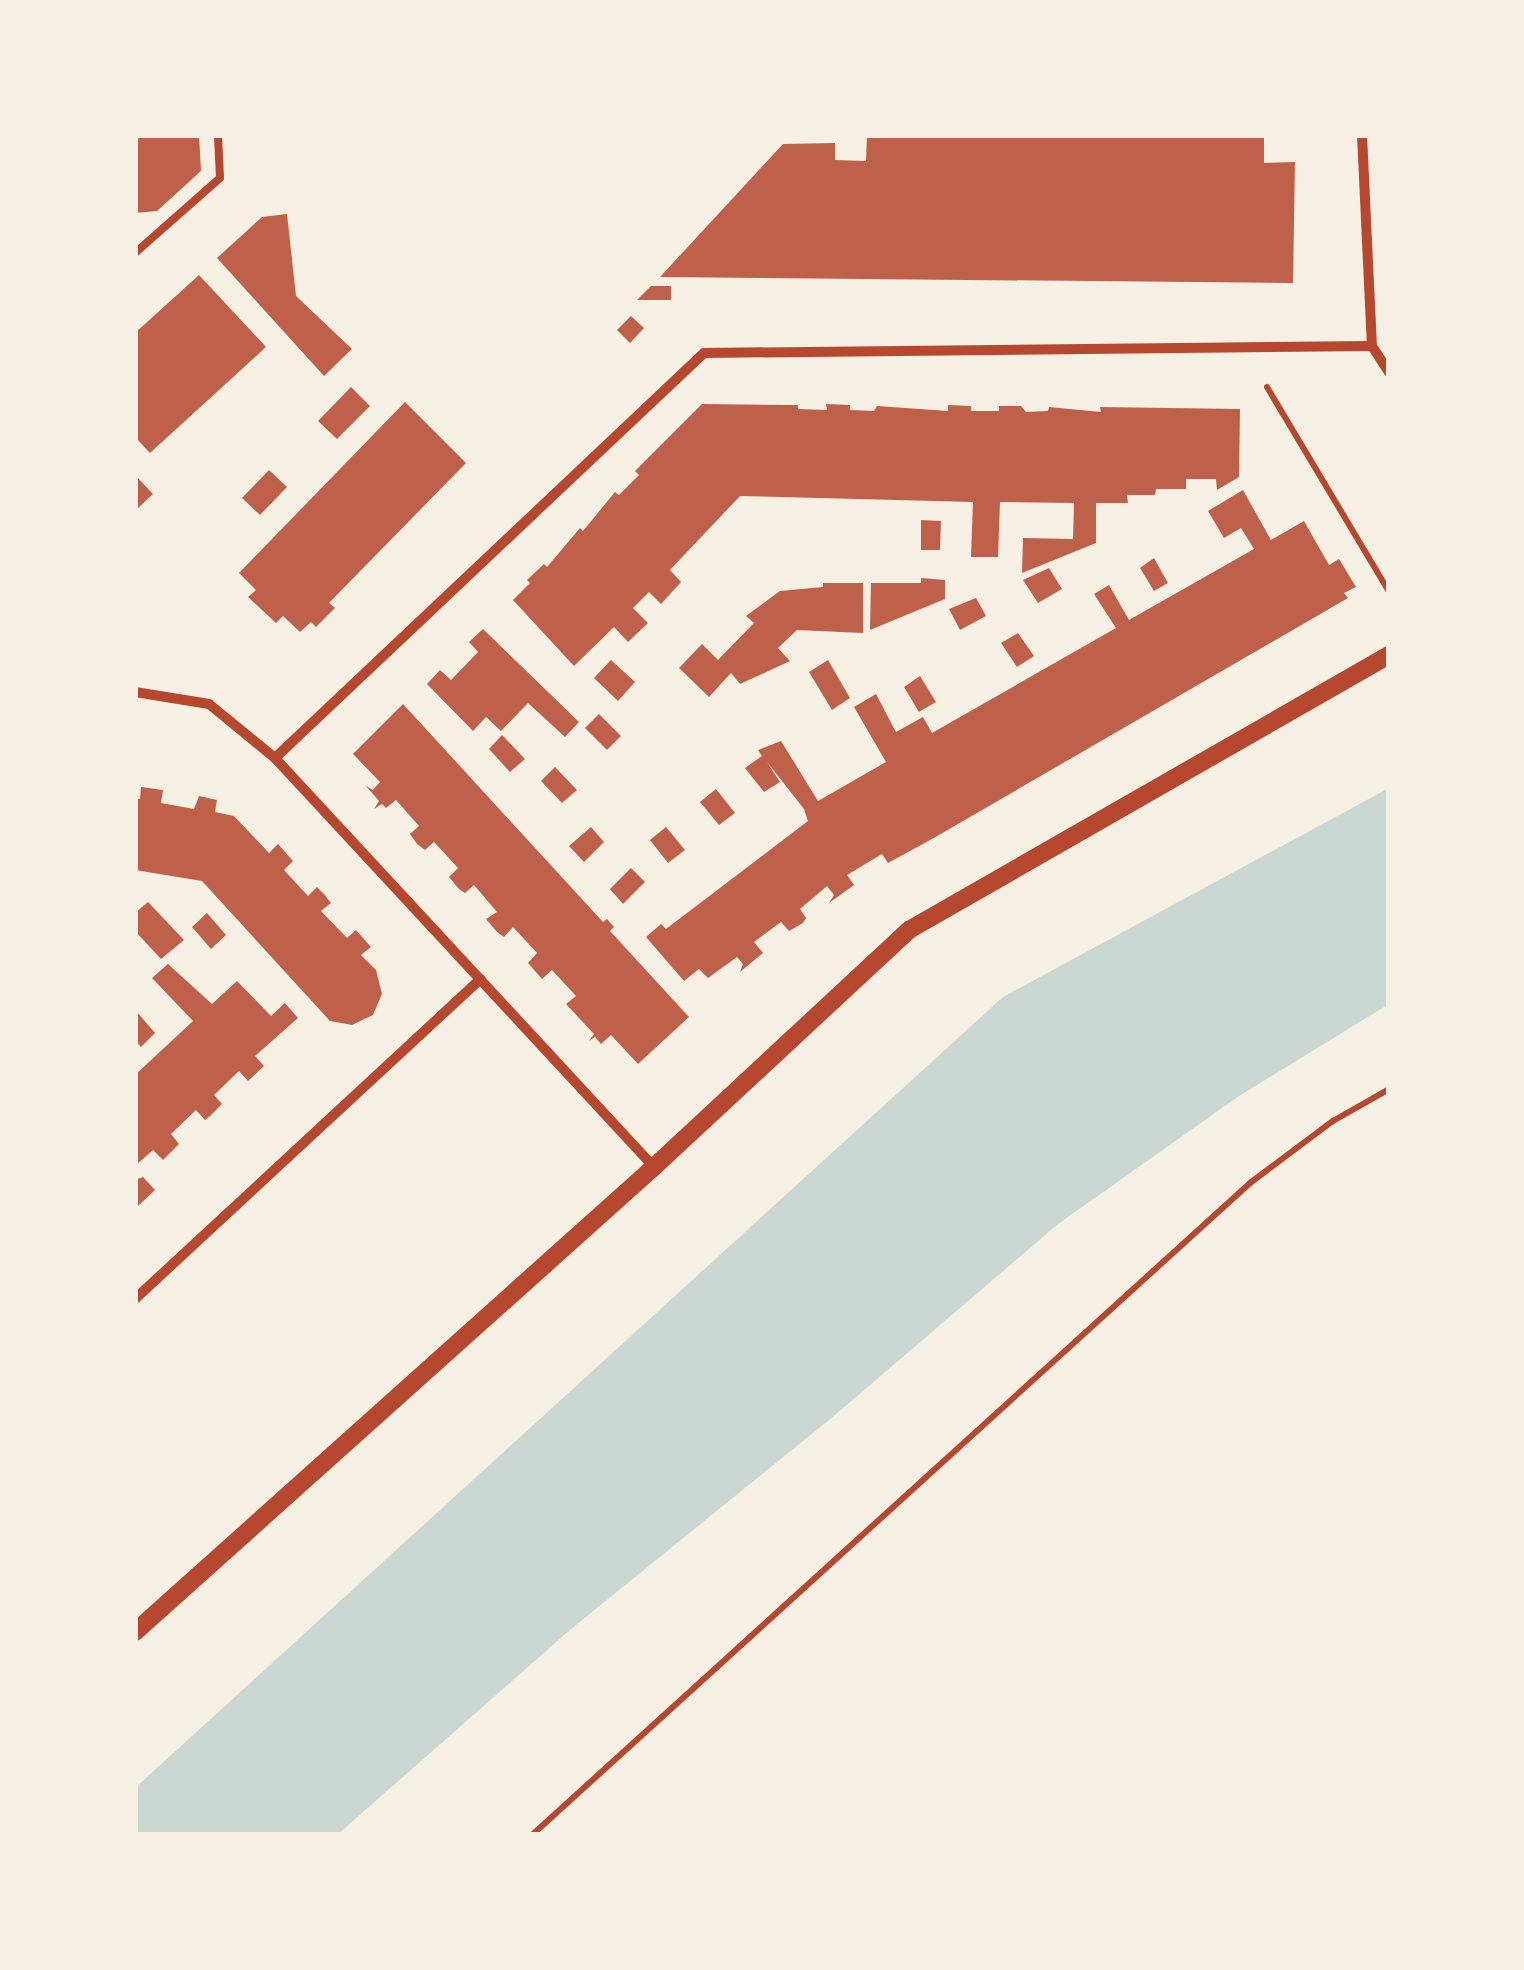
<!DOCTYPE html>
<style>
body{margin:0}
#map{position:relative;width:1524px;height:1970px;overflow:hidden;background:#f6efe4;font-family:"Archivo Narrow",sans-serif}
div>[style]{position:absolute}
.water>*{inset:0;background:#c9d6d2}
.building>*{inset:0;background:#bf614a}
.path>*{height:6px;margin:-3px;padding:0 3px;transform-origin:3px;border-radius:3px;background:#b5482f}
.service>*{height:8px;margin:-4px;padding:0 4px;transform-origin:4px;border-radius:4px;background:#b5482f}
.minor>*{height:10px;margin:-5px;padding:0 5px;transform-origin:5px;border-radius:5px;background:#b5482f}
.tertiary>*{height:18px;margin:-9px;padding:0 9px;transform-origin:9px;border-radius:9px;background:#b5482f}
span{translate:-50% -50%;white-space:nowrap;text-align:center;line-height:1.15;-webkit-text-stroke:9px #f6efe4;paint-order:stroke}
.frame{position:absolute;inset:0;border:138px solid #f6efe4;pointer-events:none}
</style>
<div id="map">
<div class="water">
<i style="clip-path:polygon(1389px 788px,1389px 1004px,1239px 1096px,1058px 1224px,835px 1415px,571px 1629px,337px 1835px,135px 1835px,135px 1788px,1003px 997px)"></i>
</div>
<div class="building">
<i style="clip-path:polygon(135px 135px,199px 135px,201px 171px,157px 211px,135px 213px)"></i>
<i style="clip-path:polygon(867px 135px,1264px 135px,1264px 163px,1295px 162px,1293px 283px,660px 277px,783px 144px,835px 143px,835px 160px,866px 161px)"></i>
<i style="clip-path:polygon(287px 214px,296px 296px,352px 349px,324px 376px,217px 258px,262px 217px)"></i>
<i style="clip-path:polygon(199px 275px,266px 347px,150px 453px,135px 437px,135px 333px)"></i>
<i style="clip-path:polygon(651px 286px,671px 286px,671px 300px,637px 300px)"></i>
<i style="clip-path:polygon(631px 316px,644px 328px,630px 343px,617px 330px)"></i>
<i style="clip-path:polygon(351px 387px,370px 406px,337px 439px,318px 421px)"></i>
<i style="clip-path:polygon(405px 402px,466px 463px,329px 603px,335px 608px,316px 627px,311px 622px,300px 632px,283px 616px,276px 623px,248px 597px,256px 590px,239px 573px)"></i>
<i style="clip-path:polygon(702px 404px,798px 405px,798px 409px,827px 410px,826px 404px,850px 405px,850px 410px,874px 411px,877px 406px,948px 411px,948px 405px,971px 406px,971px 411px,999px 411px,999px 406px,1021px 406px,1026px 412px,1048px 411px,1049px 407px,1101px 412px,1100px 407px,1240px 409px,1239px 477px,1217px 490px,1216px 479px,1186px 479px,1186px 489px,1156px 489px,1155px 495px,1127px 495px,1128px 503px,1096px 503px,1096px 543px,1022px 573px,1023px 538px,1073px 539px,1074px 503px,1000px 502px,998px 557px,971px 557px,973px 502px,740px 496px,670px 570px,681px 582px,661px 604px,649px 592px,633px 608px,648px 623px,628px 642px,614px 627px,574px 666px,513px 600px,530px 583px,527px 580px,544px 564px,547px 567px,580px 528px,583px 531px,615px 492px,619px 495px,639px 475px,635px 471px)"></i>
<i style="clip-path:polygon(269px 470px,287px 487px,260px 515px,242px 498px)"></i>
<i style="clip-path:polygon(135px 475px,153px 494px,135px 511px)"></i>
<i style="clip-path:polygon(1243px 490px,1271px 540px,1304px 521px,1329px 565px,1339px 559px,1356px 587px,1344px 593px,1348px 598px,932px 839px,888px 863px,882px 854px,847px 875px,854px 885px,829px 903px,834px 895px,827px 886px,800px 909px,806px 918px,803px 923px,789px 931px,781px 922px,754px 942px,763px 953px,740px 972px,743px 964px,737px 957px,708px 978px,699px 969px,684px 981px,646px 937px,661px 924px,666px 929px,808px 821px,804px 809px,767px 762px,780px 782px,764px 792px,745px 768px,762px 756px,758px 750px,781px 741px,818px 801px,886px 762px,854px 707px,876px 694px,896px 732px,923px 717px,932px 733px,1116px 628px,1094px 594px,1109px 585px,1129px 620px,1254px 549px,1241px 528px,1224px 538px,1208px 511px)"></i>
<i style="clip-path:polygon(921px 520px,941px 521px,940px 550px,921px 550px)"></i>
<i style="clip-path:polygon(1154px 558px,1168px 583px,1154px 591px,1140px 568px)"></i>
<i style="clip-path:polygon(1049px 568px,1062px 589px,1038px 603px,1023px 580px)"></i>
<i style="clip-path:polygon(921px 578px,945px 580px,945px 599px,870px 630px,871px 583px,921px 583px)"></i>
<i style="clip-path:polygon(823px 583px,863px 583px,863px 633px,797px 630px,778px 648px,790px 661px,740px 684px,731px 673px,709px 697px,679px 668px,702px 644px,718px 660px,754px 623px,746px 616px,780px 591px,823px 587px)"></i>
<i style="clip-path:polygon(976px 598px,986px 616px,960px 630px,949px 609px)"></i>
<i style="clip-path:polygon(483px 629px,579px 722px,565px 737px,528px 703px,501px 731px,486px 717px,473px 731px,427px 684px,440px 670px,451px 680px,478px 652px,469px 642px)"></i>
<i style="clip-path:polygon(1018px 633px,1034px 656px,1017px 667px,1001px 643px)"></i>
<i style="clip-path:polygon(611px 660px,635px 682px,618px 701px,594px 678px)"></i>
<i style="clip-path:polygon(828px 660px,850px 698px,832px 710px,809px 672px)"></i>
<i style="clip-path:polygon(920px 676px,936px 702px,919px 712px,904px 687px)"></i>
<i style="clip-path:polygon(403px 704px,603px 922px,607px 919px,614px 927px,610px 931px,689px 1017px,638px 1064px,611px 1035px,601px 1044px,595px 1037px,589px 1041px,594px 1034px,566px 1004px,576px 996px,552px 970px,542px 979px,528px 963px,537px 953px,513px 927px,504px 937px,497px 932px,486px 919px,497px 912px,474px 885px,465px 893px,459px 889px,449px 877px,458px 868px,434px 842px,425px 850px,417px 844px,410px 834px,419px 826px,396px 800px,386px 808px,382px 804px,374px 809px,379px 801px,366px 786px,373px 790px,380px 782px,353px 754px)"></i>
<i style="clip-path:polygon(599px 714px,621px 736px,607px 750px,585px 728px)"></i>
<i style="clip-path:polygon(502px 735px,525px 759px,510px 772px,489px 749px)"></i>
<i style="clip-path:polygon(555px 767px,577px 790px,562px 803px,541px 781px)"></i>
<i style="clip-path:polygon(141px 787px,163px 790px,161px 803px,194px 809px,199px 796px,217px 800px,215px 812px,234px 816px,269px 853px,278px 844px,293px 861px,284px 870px,308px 896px,317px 887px,324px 894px,331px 903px,321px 911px,347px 938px,356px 930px,371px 947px,361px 955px,376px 970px,382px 994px,373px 1015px,352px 1025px,330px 1021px,202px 881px,135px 870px,135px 798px,140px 799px)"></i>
<i style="clip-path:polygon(716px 789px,735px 813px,719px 825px,700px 802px)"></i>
<i style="clip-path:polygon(591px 827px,604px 842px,584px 862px,569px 846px)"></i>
<i style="clip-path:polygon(666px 827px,685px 850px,668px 863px,650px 840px)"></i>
<i style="clip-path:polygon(631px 868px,645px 882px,623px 904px,610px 889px)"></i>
<i style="clip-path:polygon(148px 902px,184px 940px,161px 959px,135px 931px,135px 913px)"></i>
<i style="clip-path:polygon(207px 913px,226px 935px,211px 949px,192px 927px)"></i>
<i style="clip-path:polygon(168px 964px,212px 1004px,237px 981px,271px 1016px,285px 1003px,298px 1018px,255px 1056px,264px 1066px,248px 1081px,239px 1071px,214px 1095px,222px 1104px,210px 1116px,205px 1120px,196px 1110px,171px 1134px,179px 1144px,163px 1160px,153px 1150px,135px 1166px,135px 1075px,193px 1021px,152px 978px)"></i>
<i style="clip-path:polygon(137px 1012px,155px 1033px,141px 1047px,135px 1040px)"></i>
<i style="clip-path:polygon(143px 1177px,155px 1190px,137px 1207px,135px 1180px)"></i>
</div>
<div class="path">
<i style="left:1267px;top:387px;width:239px;rotate:59.2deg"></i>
<i style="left:532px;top:1835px;width:970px;rotate:-42.24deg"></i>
<i style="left:1250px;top:1183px;width:104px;rotate:-36.8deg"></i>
<i style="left:1333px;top:1121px;width:64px;rotate:-29.7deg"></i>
</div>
<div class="service">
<i style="left:135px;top:253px;width:113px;rotate:-41.4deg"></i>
<i style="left:220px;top:178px;width:43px;rotate:-92.7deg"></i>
</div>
<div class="minor">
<i style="left:1362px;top:135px;width:211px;rotate:87.3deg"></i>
<i style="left:1372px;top:346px;width:31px;rotate:57deg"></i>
<i style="left:135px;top:692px;width:75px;rotate:9.2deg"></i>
<i style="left:209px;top:704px;width:85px;rotate:39.3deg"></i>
<i style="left:275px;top:758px;width:558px;rotate:47.18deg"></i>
<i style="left:275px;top:758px;width:590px;rotate:-43.35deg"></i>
<i style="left:704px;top:353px;width:668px;rotate:-0.6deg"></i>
<i style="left:135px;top:1299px;width:471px;rotate:-42.8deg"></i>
</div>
<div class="tertiary">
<i style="left:135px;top:1632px;width:697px;rotate:-41.86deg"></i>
<i style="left:654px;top:1167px;width:348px;rotate:-42.9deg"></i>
<i style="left:909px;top:930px;width:553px;rotate:-29.81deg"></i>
</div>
<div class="frame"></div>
</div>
